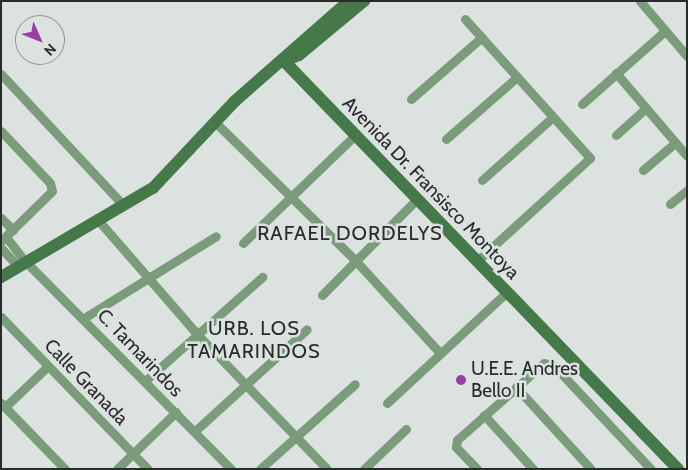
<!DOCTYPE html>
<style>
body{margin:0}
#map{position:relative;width:688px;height:470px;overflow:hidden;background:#dce2e0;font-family:Cabin,sans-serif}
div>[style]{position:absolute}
.street>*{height:9px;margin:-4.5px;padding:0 4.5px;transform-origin:4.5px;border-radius:4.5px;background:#7a9c7b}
.secondary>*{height:12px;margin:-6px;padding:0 6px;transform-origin:6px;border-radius:6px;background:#46794a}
.dots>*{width:14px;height:14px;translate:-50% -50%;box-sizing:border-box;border:2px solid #dce2e0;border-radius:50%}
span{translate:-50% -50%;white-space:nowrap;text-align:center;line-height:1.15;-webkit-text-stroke:5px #dce2e0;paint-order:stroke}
.street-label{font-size:19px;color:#292c2b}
.poi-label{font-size:19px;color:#292c2b}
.left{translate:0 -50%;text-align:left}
.neighbourhood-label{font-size:20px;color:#292c2b;letter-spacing:1px}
.frame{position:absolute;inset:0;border:2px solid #292c2b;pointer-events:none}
.north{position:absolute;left:15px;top:15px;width:50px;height:50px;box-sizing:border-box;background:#dce2e0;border:1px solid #949998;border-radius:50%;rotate:134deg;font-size:14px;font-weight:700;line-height:20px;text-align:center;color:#292c2b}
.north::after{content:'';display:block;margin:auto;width:18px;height:22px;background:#9c3ea7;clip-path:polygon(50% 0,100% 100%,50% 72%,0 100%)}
</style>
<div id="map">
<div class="street">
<i style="left:640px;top:1px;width:72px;rotate:49.5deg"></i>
<i style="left:465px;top:19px;width:187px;rotate:48deg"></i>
<i style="left:590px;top:158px;width:153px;rotate:137.7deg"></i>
<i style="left:616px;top:73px;width:109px;rotate:49.5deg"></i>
<i style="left:1px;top:74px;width:180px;rotate:47deg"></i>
<i style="left:411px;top:99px;width:94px;rotate:-41.1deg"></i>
<i style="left:582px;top:104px;width:111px;rotate:-41.3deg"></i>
<i style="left:215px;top:122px;width:197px;rotate:44.6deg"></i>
<i style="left:355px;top:260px;width:126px;rotate:47.6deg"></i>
<i style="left:1px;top:131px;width:71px;rotate:46.7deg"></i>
<i style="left:50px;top:183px;width:8px;rotate:76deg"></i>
<i style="left:52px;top:191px;width:71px;rotate:135.6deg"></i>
<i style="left:616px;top:135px;width:40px;rotate:-42deg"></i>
<i style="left:446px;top:139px;width:94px;rotate:-41.1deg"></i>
<i style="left:643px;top:170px;width:42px;rotate:-40.2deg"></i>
<i style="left:482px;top:180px;width:95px;rotate:-41.6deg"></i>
<i style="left:670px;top:204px;width:22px;rotate:-39deg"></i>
<i style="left:1px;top:218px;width:17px;rotate:45deg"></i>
<i style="left:98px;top:220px;width:151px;rotate:49deg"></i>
<i style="left:197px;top:334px;width:187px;rotate:46.1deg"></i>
<i style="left:6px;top:237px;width:31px;rotate:52deg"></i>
<i style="left:25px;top:261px;width:293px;rotate:45.3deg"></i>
<i style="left:243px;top:243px;width:154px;rotate:-43.9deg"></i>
<i style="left:1px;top:248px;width:25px;rotate:47deg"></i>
<i style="left:322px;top:295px;width:134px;rotate:-45.3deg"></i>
<i style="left:1px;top:317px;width:211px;rotate:46deg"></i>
<i style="left:84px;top:318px;width:155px;rotate:-31.8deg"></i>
<i style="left:145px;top:381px;width:157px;rotate:-41.6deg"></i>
<i style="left:516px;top:387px;width:111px;rotate:47.6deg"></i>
<i style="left:1px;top:403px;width:92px;rotate:45.9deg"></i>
<i style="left:387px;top:403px;width:163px;rotate:-42.8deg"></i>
<i style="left:5px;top:407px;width:59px;rotate:-43.6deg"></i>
<i style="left:484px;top:415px;width:73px;rotate:47.8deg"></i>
<i style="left:195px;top:431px;width:151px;rotate:-42.3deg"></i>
<i style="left:117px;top:469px;width:82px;rotate:-44deg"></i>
<i style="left:260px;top:469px;width:127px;rotate:-41.8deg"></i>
<i style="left:364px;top:469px;width:58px;rotate:-43.6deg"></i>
<i style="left:477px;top:469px;width:30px;rotate:-134deg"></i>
<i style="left:456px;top:447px;width:7px;rotate:-82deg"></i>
<i style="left:457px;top:440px;width:116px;rotate:-41.5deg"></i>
<i style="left:544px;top:363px;width:13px;rotate:23deg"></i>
<i style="left:556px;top:368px;width:139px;rotate:46.8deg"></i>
</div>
<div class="secondary">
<i style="left:284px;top:61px;width:567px;rotate:46deg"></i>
<i style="left:284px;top:61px;width:16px;rotate:-22deg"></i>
<i style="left:299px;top:55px;width:85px;rotate:-39.7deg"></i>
<i style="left:1px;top:277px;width:176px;rotate:-30.4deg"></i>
<i style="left:153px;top:188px;width:120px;rotate:-46.7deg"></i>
<i style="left:235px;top:101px;width:152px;rotate:-41.3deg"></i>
</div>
<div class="dots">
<i style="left:461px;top:380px;background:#9c3ea7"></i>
</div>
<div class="street-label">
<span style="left:431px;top:188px;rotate:46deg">Avenida Dr. Fransisco Montoya</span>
<span style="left:140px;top:353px;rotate:46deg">C. Tamarindos</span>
<span style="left:86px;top:382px;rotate:46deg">Calle Granada</span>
</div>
<div class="poi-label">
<span class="left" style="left:471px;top:380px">U.E.E. Andres<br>Bello II</span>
</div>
<div class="neighbourhood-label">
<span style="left:350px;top:233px">RAFAEL DORDELYS</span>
<span style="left:254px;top:340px">URB. LOS<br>TAMARINDOS</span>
</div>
<div class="frame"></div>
<div class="north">N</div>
</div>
